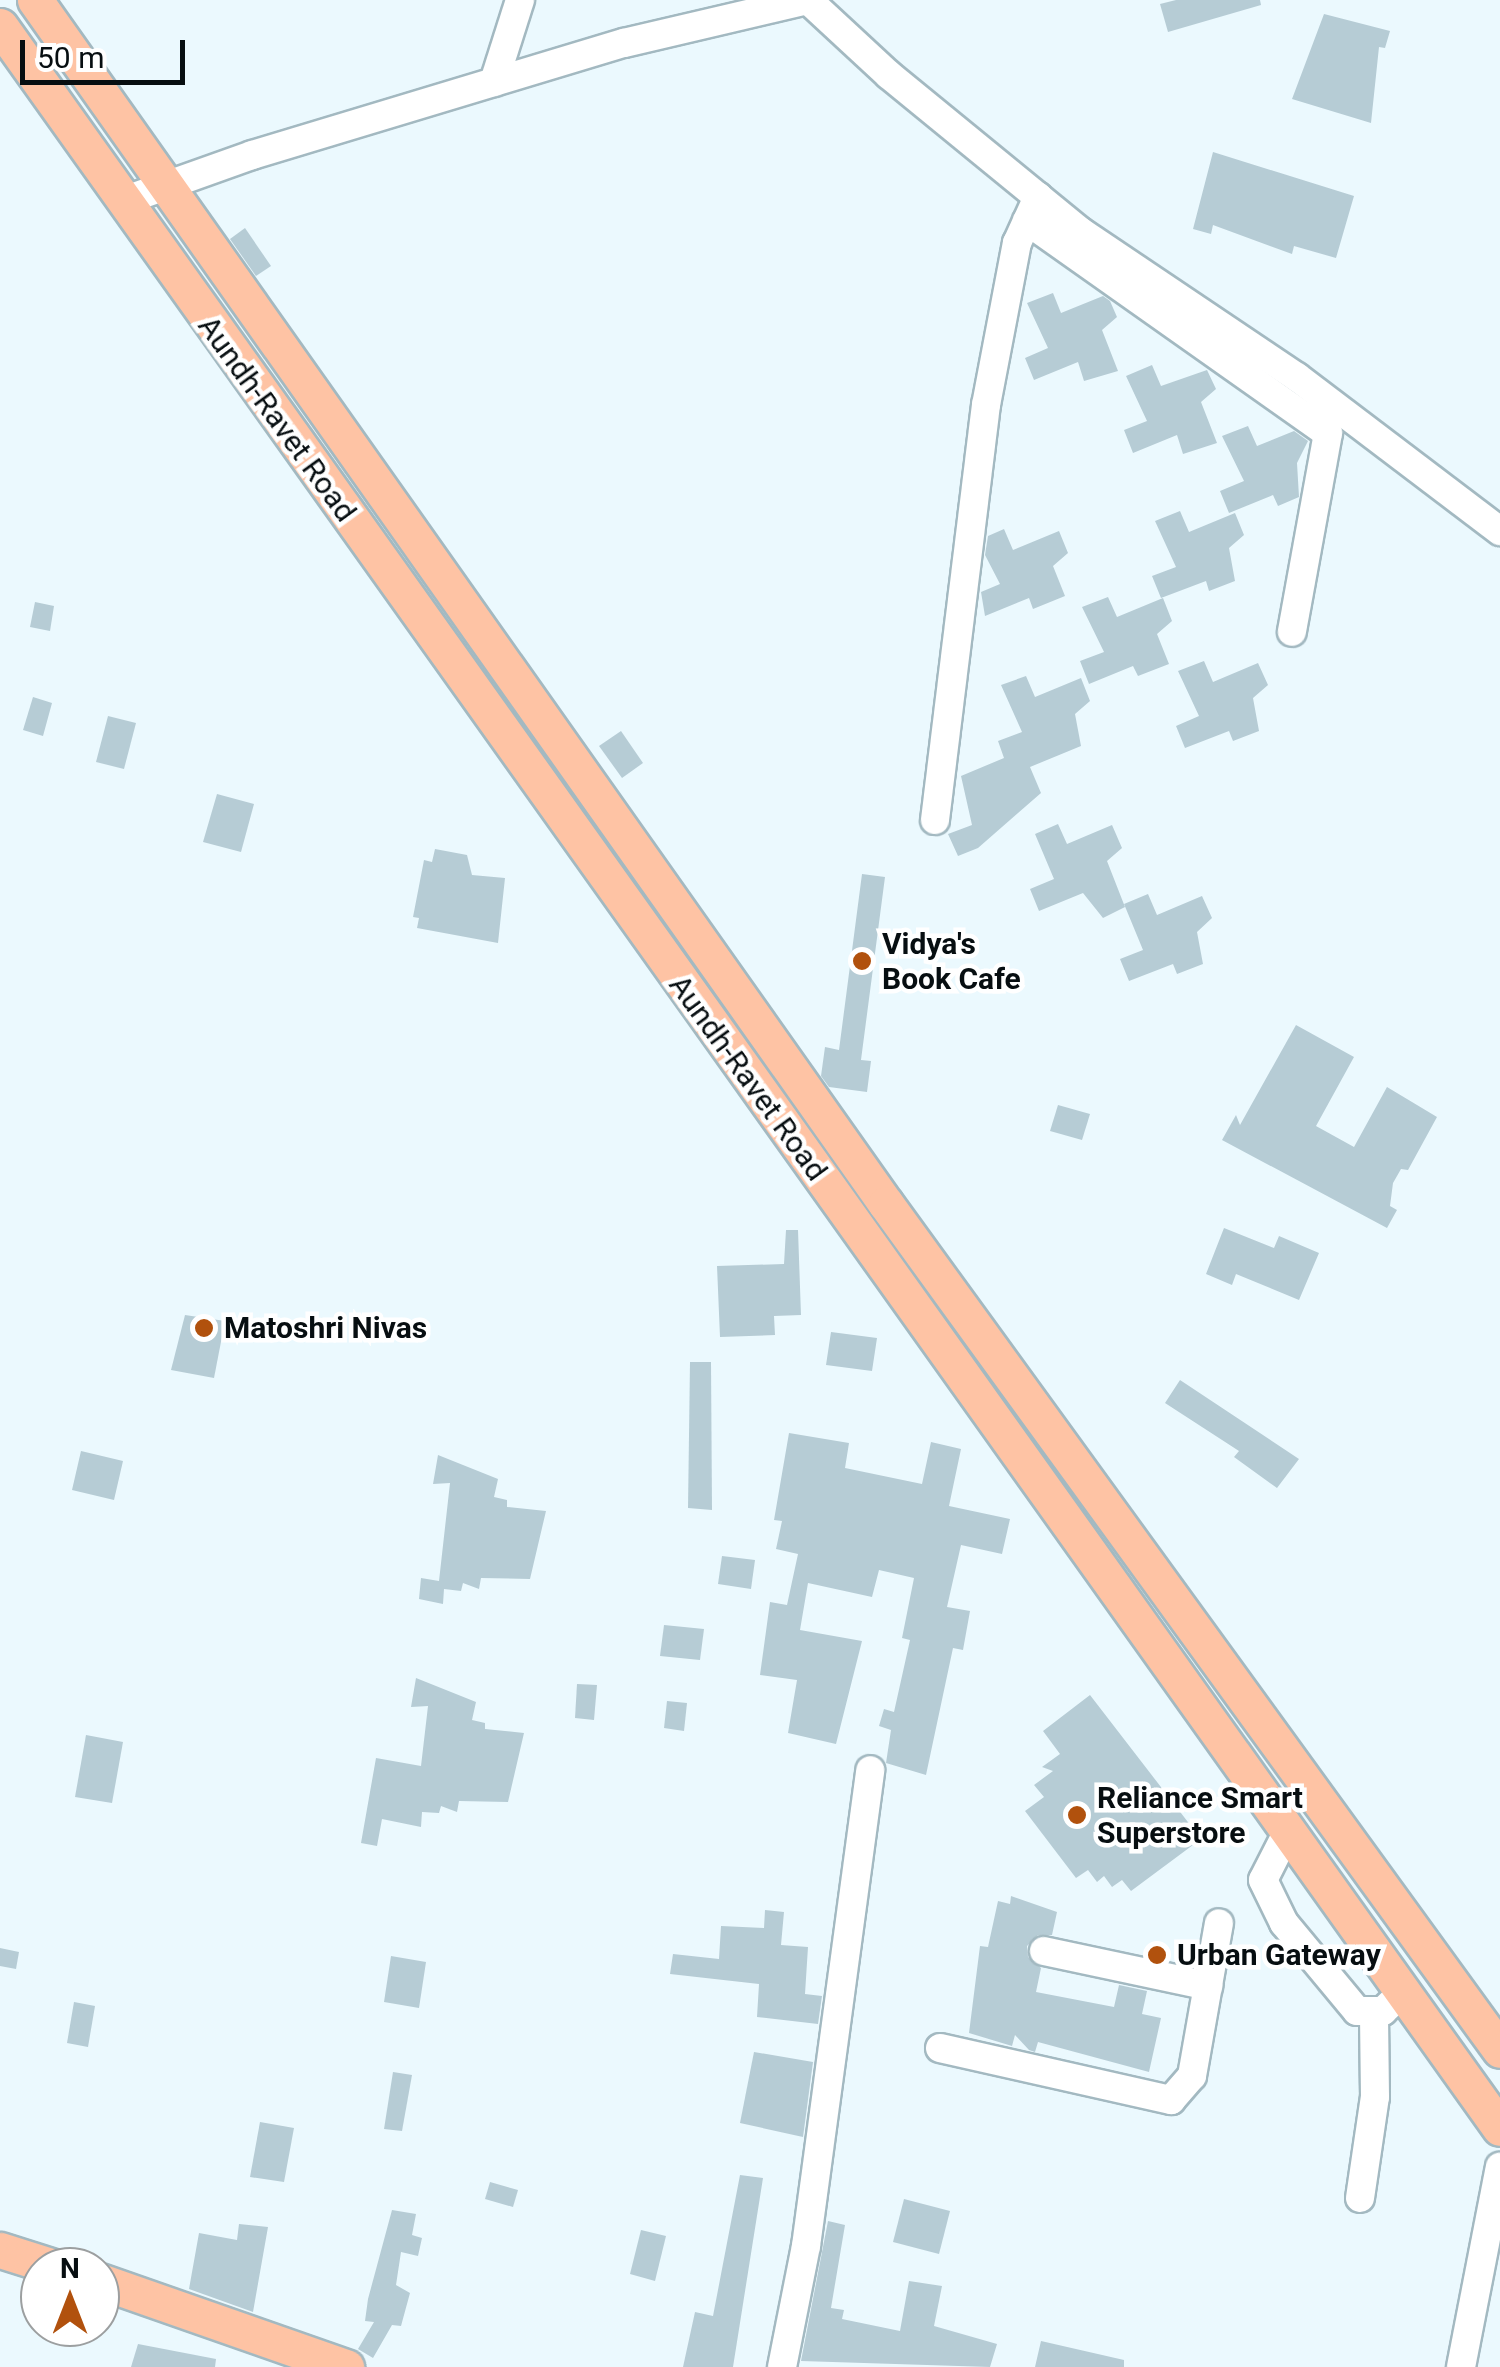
<!DOCTYPE html>
<style>
body{margin:0}
#map{position:relative;width:1500px;height:2367px;overflow:hidden;background:#ebf9fe;font-family:Roboto,sans-serif}
div>[style]{position:absolute}
.building>*{inset:0;background:#b6ccd5}
.roads{filter:drop-shadow(2px 0 #a3b9c1) drop-shadow(-2px 0 #a3b9c1) drop-shadow(0 2px #a3b9c1) drop-shadow(0 -2px #a3b9c1)}
.minor>*{height:28px;margin:-14px;padding:0 14px;transform-origin:14px;border-radius:14px;background:#fff}
.major>*{height:35px;margin:-17.5px;padding:0 17.5px;transform-origin:17.5px;border-radius:17.5px;background:#fec3a4}
.dots>*{width:28px;height:28px;translate:-50% -50%;box-sizing:border-box;border:5px solid #fff;border-radius:50%}
span{translate:-50% -50%;white-space:nowrap;text-align:center;line-height:1.15;-webkit-text-stroke:9px #fff;paint-order:stroke}
.street-label{font-size:30px;color:#070e11}
.poi-label{font-size:30px;color:#070e11;font-weight:700}
.left{translate:0 -50%;text-align:left}
.north{position:absolute;left:20px;top:2247px;width:100px;height:100px;box-sizing:border-box;background:#fff;border:2px solid #9c9fa0;border-radius:50%;rotate:0deg;font-size:28px;font-weight:700;line-height:40px;text-align:center;color:#070e11}
.north::after{content:'';display:block;margin:auto;width:35px;height:45px;background:#b1510d;clip-path:polygon(50% 0,100% 100%,50% 72%,0 100%)}
.scale{position:absolute;left:20px;top:40px;width:165px;height:45px;box-sizing:border-box;border:5px solid #070e11;border-top:0;padding-left:12px;font-size:30px;line-height:35px;white-space:nowrap;color:#070e11;-webkit-text-stroke:8px #fff;paint-order:stroke}
</style>
<div id="map">
<div class="building">
<i style="clip-path:polygon(1176px 0,1260px 0,1261px 5px,1168px 32px,1160px 4px)"></i>
<i style="clip-path:polygon(1324px 14px,1390px 31px,1385px 48px,1379px 47px,1371px 123px,1292px 99px)"></i>
<i style="clip-path:polygon(1213px 152px,1354px 196px,1336px 258px,1294px 246px,1292px 254px,1213px 225px,1211px 234px,1193px 229px)"></i>
<i style="clip-path:polygon(245px 228px,271px 266px,256px 276px,230px 239px)"></i>
<i style="clip-path:polygon(1053px 293px,1061px 313px,1103px 296px,1110px 301px,1117px 317px,1102px 330px,1118px 371px,1084px 381px,1078px 362px,1034px 380px,1025px 358px,1048px 348px,1027px 303px)"></i>
<i style="clip-path:polygon(1152px 365px,1161px 386px,1207px 370px,1216px 389px,1201px 402px,1217px 443px,1183px 454px,1177px 435px,1133px 453px,1124px 430px,1147px 421px,1126px 376px)"></i>
<i style="clip-path:polygon(1248px 426px,1257px 446px,1294px 431px,1308px 441px,1297px 463px,1299px 497px,1278px 506px,1273px 495px,1229px 513px,1220px 491px,1244px 481px,1222px 436px)"></i>
<i style="clip-path:polygon(1180px 511px,1189px 532px,1235px 513px,1244px 535px,1229px 548px,1235px 581px,1209px 591px,1206px 581px,1161px 598px,1152px 576px,1176px 567px,1155px 521px)"></i>
<i style="clip-path:polygon(1004px 529px,1013px 550px,1059px 531px,1068px 553px,1053px 566px,1065px 596px,1033px 609px,1029px 598px,985px 616px,981px 592px,1000px 584px,985px 555px,988px 536px)"></i>
<i style="clip-path:polygon(1108px 597px,1117px 617px,1163px 598px,1172px 621px,1157px 634px,1169px 664px,1138px 676px,1133px 666px,1089px 684px,1080px 661px,1104px 652px,1082px 607px)"></i>
<i style="clip-path:polygon(35px 602px,54px 606px,50px 631px,30px 627px)"></i>
<i style="clip-path:polygon(1204px 661px,1213px 682px,1258px 663px,1268px 685px,1253px 698px,1259px 731px,1233px 741px,1229px 731px,1185px 748px,1176px 726px,1199px 716px,1178px 671px)"></i>
<i style="clip-path:polygon(1026px 676px,1035px 697px,1081px 678px,1090px 701px,1075px 714px,1081px 746px,1030px 767px,1041px 793px,978px 848px,958px 856px,948px 834px,972px 825px,961px 776px,1004px 758px,998px 741px,1022px 732px,1001px 685px)"></i>
<i style="clip-path:polygon(33px 697px,52px 703px,43px 736px,23px 730px)"></i>
<i style="clip-path:polygon(108px 716px,136px 723px,124px 769px,96px 762px)"></i>
<i style="clip-path:polygon(621px 731px,643px 763px,622px 778px,599px 746px)"></i>
<i style="clip-path:polygon(217px 794px,254px 804px,241px 852px,203px 842px)"></i>
<i style="clip-path:polygon(1058px 824px,1067px 844px,1112px 825px,1122px 848px,1107px 861px,1125px 907px,1103px 918px,1083px 893px,1039px 911px,1030px 889px,1054px 879px,1035px 834px)"></i>
<i style="clip-path:polygon(435px 849px,467px 855px,472px 875px,505px 878px,498px 943px,417px 928px,419px 918px,413px 917px,424px 860px,432px 862px)"></i>
<i style="clip-path:polygon(862px 874px,885px 877px,861px 1060px,871px 1061px,867px 1092px,829px 1087px,821px 1076px,825px 1047px,839px 1050px)"></i>
<i style="clip-path:polygon(1148px 894px,1157px 915px,1202px 896px,1212px 918px,1197px 932px,1203px 964px,1177px 974px,1173px 964px,1129px 981px,1120px 959px,1143px 950px,1124px 904px)"></i>
<i style="clip-path:polygon(1296px 1025px,1354px 1057px,1316px 1126px,1354px 1147px,1387px 1087px,1437px 1117px,1408px 1170px,1401px 1169px,1393px 1183px,1390px 1206px,1397px 1210px,1387px 1228px,1222px 1140px,1236px 1115px,1240px 1125px)"></i>
<i style="clip-path:polygon(1058px 1105px,1090px 1114px,1082px 1140px,1050px 1131px)"></i>
<i style="clip-path:polygon(1224px 1228px,1274px 1248px,1279px 1236px,1319px 1253px,1299px 1300px,1236px 1274px,1232px 1285px,1206px 1274px)"></i>
<i style="clip-path:polygon(786px 1230px,798px 1230px,801px 1315px,774px 1316px,775px 1335px,720px 1337px,717px 1266px,784px 1264px)"></i>
<i style="clip-path:polygon(185px 1315px,225px 1321px,214px 1378px,171px 1370px)"></i>
<i style="clip-path:polygon(831px 1332px,877px 1338px,872px 1371px,826px 1365px)"></i>
<i style="clip-path:polygon(690px 1362px,711px 1362px,712px 1510px,688px 1508px)"></i>
<i style="clip-path:polygon(1180px 1380px,1299px 1459px,1277px 1488px,1234px 1457px,1239px 1451px,1165px 1403px)"></i>
<i style="clip-path:polygon(789px 1433px,849px 1443px,845px 1468px,922px 1484px,931px 1442px,961px 1449px,949px 1506px,1010px 1519px,1002px 1554px,961px 1545px,947px 1607px,970px 1611px,963px 1650px,953px 1648px,926px 1775px,886px 1763px,891px 1730px,879px 1726px,884px 1709px,894px 1712px,910px 1640px,902px 1638px,914px 1578px,879px 1570px,872px 1597px,808px 1583px,800px 1630px,862px 1641px,836px 1744px,788px 1733px,797px 1680px,760px 1675px,770px 1602px,787px 1605px,798px 1554px,776px 1549px,782px 1521px,774px 1520px)"></i>
<i style="clip-path:polygon(81px 1451px,123px 1461px,114px 1500px,72px 1490px)"></i>
<i style="clip-path:polygon(438px 1455px,498px 1479px,494px 1497px,507px 1500px,507px 1507px,546px 1511px,530px 1579px,481px 1578px,479px 1589px,463px 1583px,461px 1591px,444px 1589px,443px 1604px,419px 1599px,421px 1578px,439px 1581px,450px 1483px,433px 1484px)"></i>
<i style="clip-path:polygon(722px 1556px,755px 1560px,751px 1589px,718px 1584px)"></i>
<i style="clip-path:polygon(664px 1625px,704px 1629px,700px 1660px,660px 1656px)"></i>
<i style="clip-path:polygon(416px 1678px,476px 1702px,472px 1720px,485px 1723px,485px 1729px,524px 1733px,508px 1802px,459px 1801px,457px 1812px,441px 1806px,439px 1813px,422px 1812px,421px 1827px,382px 1819px,377px 1846px,361px 1843px,376px 1758px,421px 1766px,428px 1706px,411px 1707px)"></i>
<i style="clip-path:polygon(577px 1684px,597px 1685px,594px 1720px,575px 1718px)"></i>
<i style="clip-path:polygon(1090px 1695px,1201px 1839px,1131px 1891px,1122px 1880px,1112px 1887px,1104px 1876px,1097px 1882px,1088px 1870px,1076px 1878px,1025px 1811px,1044px 1797px,1034px 1785px,1053px 1771px,1042px 1767px,1060px 1754px,1043px 1731px)"></i>
<i style="clip-path:polygon(667px 1701px,687px 1703px,684px 1731px,664px 1728px)"></i>
<i style="clip-path:polygon(86px 1735px,123px 1742px,112px 1803px,75px 1797px)"></i>
<i style="clip-path:polygon(1011px 1896px,1057px 1912px,1052px 1935px,1038px 1935px,1027px 1946px,1028px 1957px,1041px 1968px,1036px 1992px,1114px 2007px,1119px 1985px,1147px 1991px,1142px 2014px,1161px 2018px,1149px 2072px,1038px 2042px,1035px 2052px,1029px 2050px,1015px 2035px,1012px 2046px,969px 2033px,980px 1946px,988px 1947px,998px 1901px,1010px 1904px)"></i>
<i style="clip-path:polygon(765px 1910px,784px 1912px,781px 1945px,808px 1947px,805px 1994px,822px 1996px,818px 2024px,757px 2017px,759px 1984px,670px 1974px,673px 1954px,719px 1959px,721px 1926px,764px 1928px)"></i>
<i style="clip-path:polygon(0 1948px,19px 1952px,16px 1969px,0 1966px)"></i>
<i style="clip-path:polygon(391px 1956px,426px 1962px,419px 2008px,384px 2002px)"></i>
<i style="clip-path:polygon(74px 2002px,95px 2006px,88px 2047px,67px 2043px)"></i>
<i style="clip-path:polygon(754px 2052px,813px 2062px,803px 2137px,740px 2123px)"></i>
<i style="clip-path:polygon(393px 2072px,412px 2075px,402px 2131px,384px 2129px)"></i>
<i style="clip-path:polygon(260px 2122px,294px 2128px,284px 2182px,250px 2177px)"></i>
<i style="clip-path:polygon(740px 2175px,763px 2178px,733px 2367px,683px 2367px,695px 2312px,713px 2316px)"></i>
<i style="clip-path:polygon(490px 2182px,518px 2190px,513px 2207px,485px 2199px)"></i>
<i style="clip-path:polygon(904px 2199px,950px 2211px,939px 2254px,893px 2242px)"></i>
<i style="clip-path:polygon(392px 2210px,416px 2214px,412px 2235px,422px 2238px,418px 2256px,401px 2252px,396px 2285px,410px 2293px,401px 2326px,392px 2325px,373px 2358px,358px 2349px,374px 2322px,365px 2321px,368px 2299px)"></i>
<i style="clip-path:polygon(828px 2221px,845px 2225px,831px 2308px,844px 2310px,842px 2319px,900px 2331px,909px 2281px,942px 2286px,934px 2326px,997px 2344px,990px 2367px,801px 2361px)"></i>
<i style="clip-path:polygon(239px 2224px,268px 2227px,253px 2312px,189px 2289px,199px 2233px,237px 2240px)"></i>
<i style="clip-path:polygon(641px 2230px,666px 2236px,655px 2281px,630px 2274px)"></i>
<i style="clip-path:polygon(1041px 2341px,1124px 2360px,1124px 2367px,1035px 2367px)"></i>
<i style="clip-path:polygon(138px 2344px,216px 2359px,215px 2367px,131px 2367px)"></i>
</div>
<div class="roads">
<div class="minor">
<i style="left:808px;top:0;width:110px;rotate:42.8deg"></i>
<i style="left:889px;top:75px;width:248px;rotate:39.3deg"></i>
<i style="left:1081px;top:232px;width:260px;rotate:33.9deg"></i>
<i style="left:1297px;top:377px;width:255px;rotate:37.2deg"></i>
<i style="left:494px;top:82px;width:86px;rotate:-72.4deg"></i>
<i style="left:123px;top:201px;width:137px;rotate:-19.6deg"></i>
<i style="left:252px;top:155px;width:388px;rotate:-16.8deg"></i>
<i style="left:624px;top:43px;width:189px;rotate:-13.2deg"></i>
<i style="left:1027px;top:221px;width:368px;rotate:35.2deg"></i>
<i style="left:1328px;top:433px;width:202px;rotate:100.3deg"></i>
<i style="left:935px;top:820px;width:418px;rotate:-83deg"></i>
<i style="left:986px;top:405px;width:165px;rotate:-79.2deg"></i>
<i style="left:1017px;top:243px;width:51px;rotate:-65.5deg"></i>
<i style="left:1289px;top:1829px;width:57px;rotate:117deg"></i>
<i style="left:1263px;top:1880px;width:48px;rotate:64deg"></i>
<i style="left:1284px;top:1923px;width:114px;rotate:50.3deg"></i>
<i style="left:1357px;top:2011px;width:26px"></i>
<i style="left:1383px;top:2011px;width:29px;rotate:-44deg"></i>
<i style="left:1044px;top:1951px;width:168px;rotate:12deg"></i>
<i style="left:940px;top:2048px;width:237px;rotate:12.7deg"></i>
<i style="left:1171px;top:2100px;width:32px;rotate:-49deg"></i>
<i style="left:1192px;top:2076px;width:155px;rotate:-80deg"></i>
<i style="left:1360px;top:2198px;width:102px;rotate:-81.6deg"></i>
<i style="left:1375px;top:2097px;width:86px;rotate:-90.7deg"></i>
<i style="left:782px;top:2367px;width:123px;rotate:-78.8deg"></i>
<i style="left:806px;top:2246px;width:480px;rotate:-82.3deg"></i>
<i style="left:1461px;top:2367px;width:204px;rotate:-79deg"></i>
</div>
<div class="major">
<i style="left:35px;top:0;width:1474px;rotate:54.75deg"></i>
<i style="left:886px;top:1204px;width:1045px;rotate:54.03deg"></i>
<i style="left:0;top:26px;width:2582px;rotate:54.49deg"></i>
<i style="left:0;top:2250px;width:57px;rotate:17.5deg"></i>
<i style="left:100px;top:2281px;width:261px;rotate:19.3deg"></i>
</div>
</div>
<div class="dots">
<i style="left:862px;top:961px;background:#b1510d"></i>
<i style="left:204px;top:1328px;background:#b1510d"></i>
<i style="left:1077px;top:1815px;background:#b1510d"></i>
<i style="left:1157px;top:1955px;background:#b1510d"></i>
</div>
<div class="street-label">
<span style="left:277px;top:419px;rotate:54deg">Aundh-Ravet Road</span>
<span style="left:748px;top:1078px;rotate:54deg">Aundh-Ravet Road</span>
</div>
<div class="poi-label">
<span class="left" style="left:882px;top:961px">Vidya's<br>Book Cafe</span>
<span class="left" style="left:224px;top:1328px">Matoshri Nivas</span>
<span class="left" style="left:1097px;top:1815px">Reliance Smart<br>Superstore</span>
<span class="left" style="left:1177px;top:1955px">Urban Gateway</span>
</div>
<div class="north">N</div>
<div class="scale">50 m</div>
</div>
